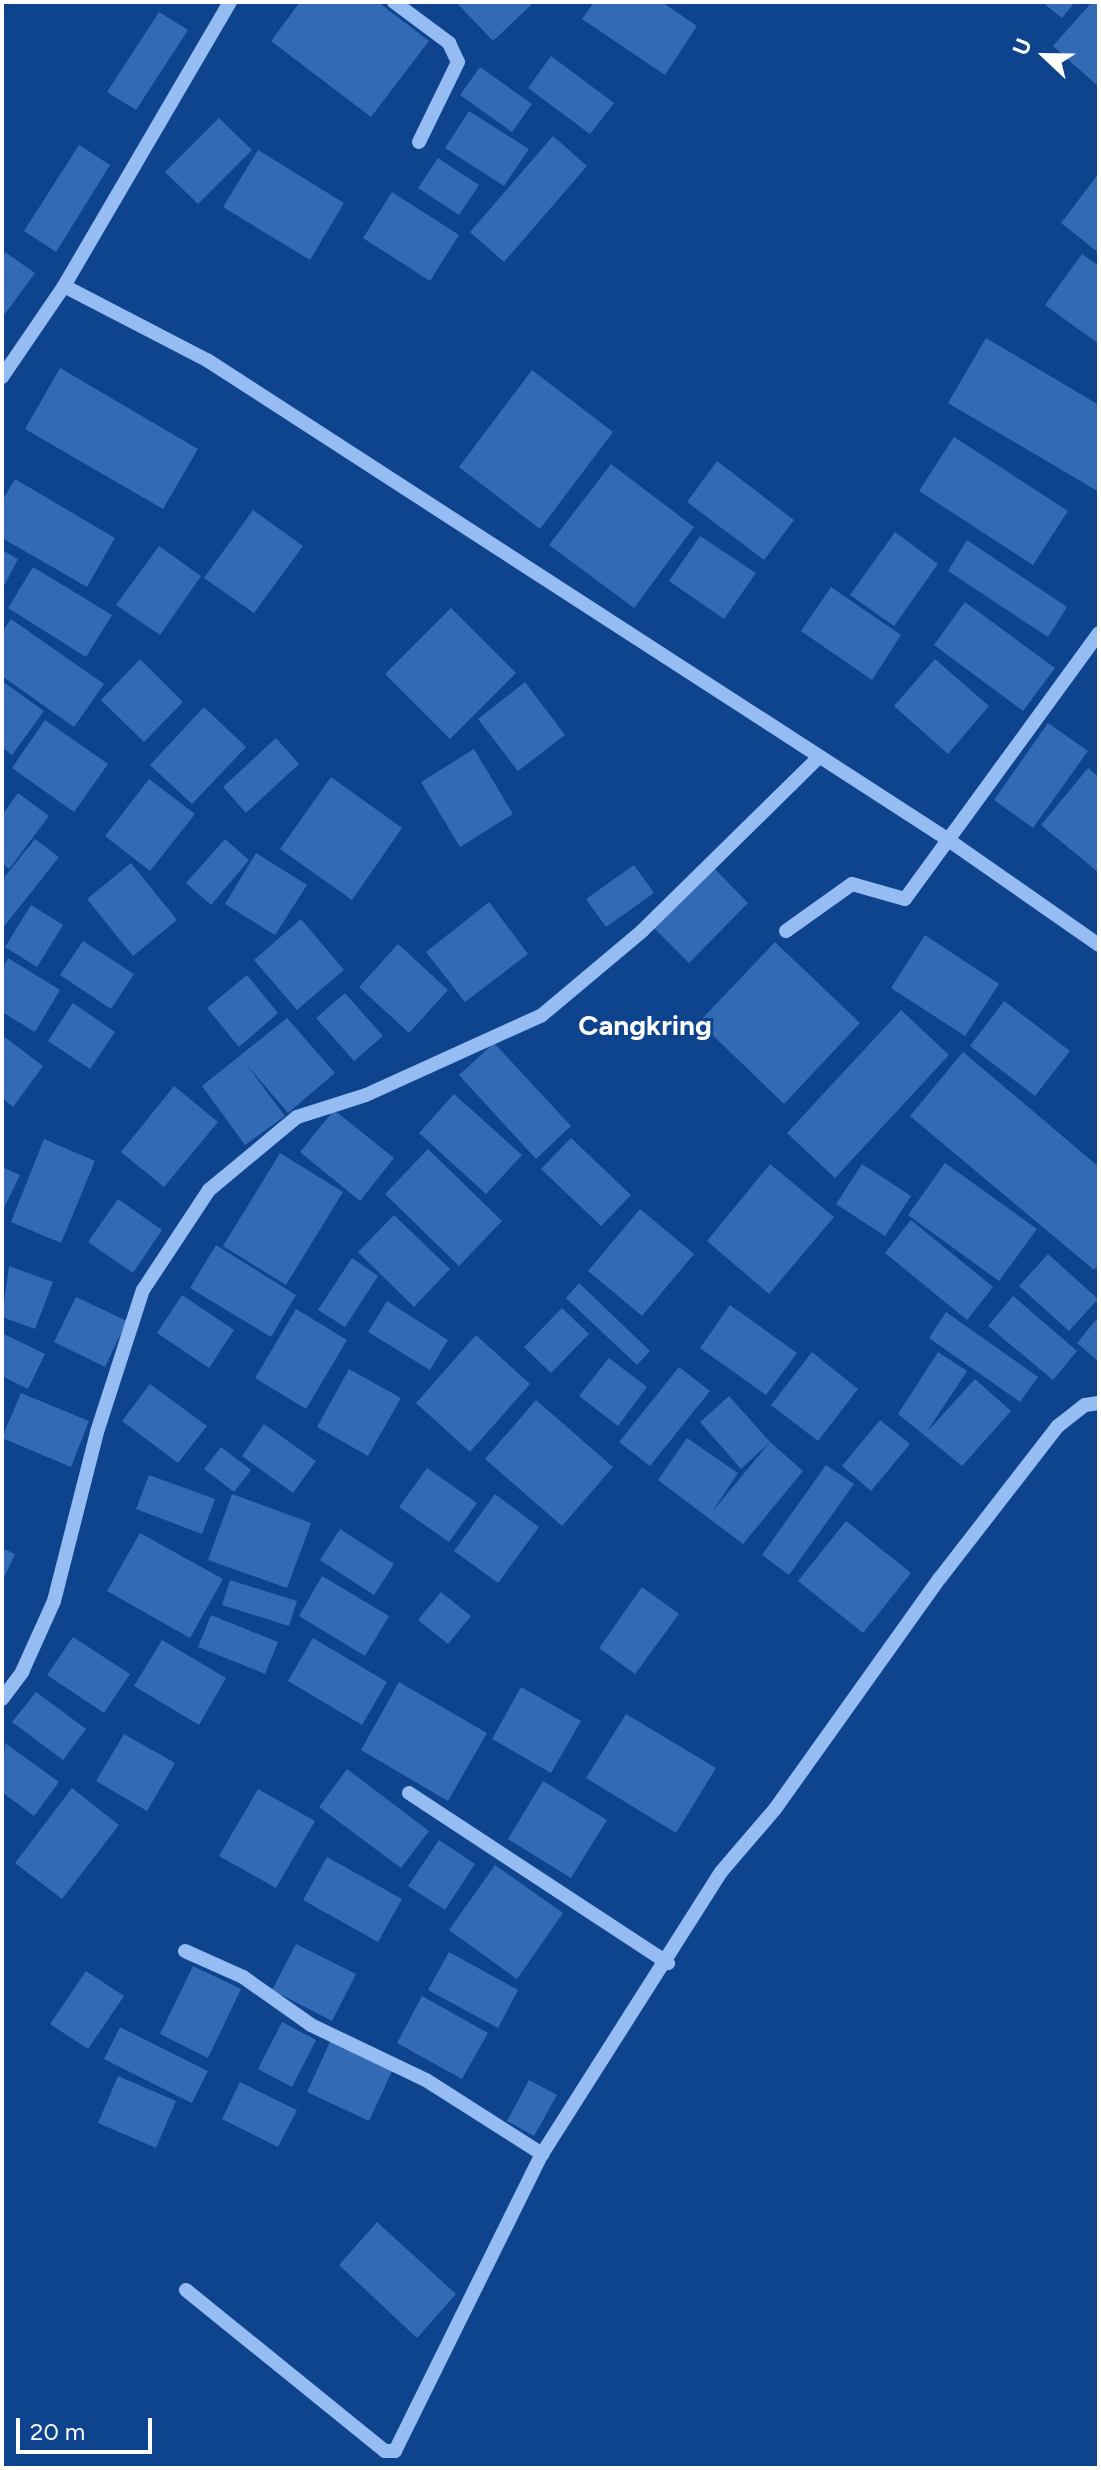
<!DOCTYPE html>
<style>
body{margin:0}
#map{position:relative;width:1101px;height:2470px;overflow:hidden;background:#0e438d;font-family:Figtree,sans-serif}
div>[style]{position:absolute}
.building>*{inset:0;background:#326ab5}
.minor>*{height:14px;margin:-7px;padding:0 7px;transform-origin:7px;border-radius:7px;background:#95bdf3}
span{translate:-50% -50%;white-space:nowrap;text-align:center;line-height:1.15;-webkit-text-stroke:6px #0e438d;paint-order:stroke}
.quarter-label{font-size:28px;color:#fff;font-weight:700}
.frame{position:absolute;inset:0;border:4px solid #fff;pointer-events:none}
.north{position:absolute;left:1005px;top:16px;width:80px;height:80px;-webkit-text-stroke:6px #0e438d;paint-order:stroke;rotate:292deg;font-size:22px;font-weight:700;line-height:32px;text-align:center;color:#fff}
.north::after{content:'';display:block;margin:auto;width:28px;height:36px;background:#fff;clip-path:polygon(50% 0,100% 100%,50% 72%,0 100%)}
.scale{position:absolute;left:16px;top:2418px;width:136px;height:36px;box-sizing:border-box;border:4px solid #fff;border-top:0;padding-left:10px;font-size:24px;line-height:28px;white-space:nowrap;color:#fff;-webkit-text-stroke:6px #0e438d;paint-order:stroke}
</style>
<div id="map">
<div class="building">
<i style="clip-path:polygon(300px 2px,378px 2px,429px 41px,371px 117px,271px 41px)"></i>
<i style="clip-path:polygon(456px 2px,528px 2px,531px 5px,493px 41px)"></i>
<i style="clip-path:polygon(594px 2px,662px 2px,697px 26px,665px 75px,582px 19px)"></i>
<i style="clip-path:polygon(1042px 2px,1075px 2px,1062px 18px)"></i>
<i style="clip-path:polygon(1092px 2px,1099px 2px,1099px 87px,1053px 46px)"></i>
<i style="clip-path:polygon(159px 12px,188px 30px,136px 110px,107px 92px)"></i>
<i style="clip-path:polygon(551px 56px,614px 103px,590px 134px,528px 88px)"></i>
<i style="clip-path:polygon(480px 67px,532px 104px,512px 132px,460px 95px)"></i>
<i style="clip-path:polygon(469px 111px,529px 149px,504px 186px,445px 148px)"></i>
<i style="clip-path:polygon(219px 118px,252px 150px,198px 204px,165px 172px)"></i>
<i style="clip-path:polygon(553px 136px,587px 166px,504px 262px,470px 232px)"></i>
<i style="clip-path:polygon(79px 145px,110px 165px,56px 252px,24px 231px)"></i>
<i style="clip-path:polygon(258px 150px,344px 203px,310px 260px,223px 207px)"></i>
<i style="clip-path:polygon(438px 158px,479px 185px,459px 215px,418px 188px)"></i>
<i style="clip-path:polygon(1099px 173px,1099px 253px,1061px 223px)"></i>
<i style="clip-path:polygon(392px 192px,459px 235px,430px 281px,363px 238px)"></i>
<i style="clip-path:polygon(5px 252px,35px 273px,2px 318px,2px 256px)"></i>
<i style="clip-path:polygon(1082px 254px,1099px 266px,1099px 344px,1045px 305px)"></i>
<i style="clip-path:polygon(986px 338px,1099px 405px,1099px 492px,948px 403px)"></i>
<i style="clip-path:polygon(60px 368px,198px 449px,163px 509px,25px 429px)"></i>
<i style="clip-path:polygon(532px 370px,613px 432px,540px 529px,459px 467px)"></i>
<i style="clip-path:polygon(954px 437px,1068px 511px,1033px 565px,919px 491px)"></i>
<i style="clip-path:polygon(717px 461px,794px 520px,764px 560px,687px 502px)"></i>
<i style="clip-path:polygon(611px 464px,694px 527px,634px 608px,549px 545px)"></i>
<i style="clip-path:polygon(15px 479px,115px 538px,87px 587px,2px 538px,2px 501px)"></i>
<i style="clip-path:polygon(253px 510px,303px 546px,254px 613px,204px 578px)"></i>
<i style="clip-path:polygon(895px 532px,938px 564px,894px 626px,850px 595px)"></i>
<i style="clip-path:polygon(700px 536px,756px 573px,724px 619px,669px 581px)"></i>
<i style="clip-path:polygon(967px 540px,1067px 607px,1048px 637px,948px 571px)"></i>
<i style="clip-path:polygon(159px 546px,201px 576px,160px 635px,116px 605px)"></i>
<i style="clip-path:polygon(2px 550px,18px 559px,2px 590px)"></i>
<i style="clip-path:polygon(33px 567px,112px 615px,86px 657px,8px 608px)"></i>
<i style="clip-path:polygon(831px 587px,901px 635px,872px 680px,801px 631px)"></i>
<i style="clip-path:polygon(965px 602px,1055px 668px,1023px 711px,934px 645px)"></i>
<i style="clip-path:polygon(451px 608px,516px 673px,450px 739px,385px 674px)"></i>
<i style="clip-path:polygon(11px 619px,104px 684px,74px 727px,2px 676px,2px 632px)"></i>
<i style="clip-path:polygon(140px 659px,183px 702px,144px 742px,101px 700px)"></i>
<i style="clip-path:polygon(935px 659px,989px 706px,948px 754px,894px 706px)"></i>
<i style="clip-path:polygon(2px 681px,44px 711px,12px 755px,2px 747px)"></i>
<i style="clip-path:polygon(525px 682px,565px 735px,518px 771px,478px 719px)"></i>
<i style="clip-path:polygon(204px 707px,246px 747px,192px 804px,150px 765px)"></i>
<i style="clip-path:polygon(45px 720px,108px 764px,74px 812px,12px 768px)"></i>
<i style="clip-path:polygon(1048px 723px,1088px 751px,1033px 828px,994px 800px)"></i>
<i style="clip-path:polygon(276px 738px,299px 764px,246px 813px,223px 787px)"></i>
<i style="clip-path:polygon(474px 749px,513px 814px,460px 847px,421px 782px)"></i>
<i style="clip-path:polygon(1088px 768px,1099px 777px,1099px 873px,1041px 825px)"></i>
<i style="clip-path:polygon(331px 777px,402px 828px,352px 900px,280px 849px)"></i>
<i style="clip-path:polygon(149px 779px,195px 814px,150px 871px,105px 836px)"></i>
<i style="clip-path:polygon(18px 793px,49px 816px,9px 869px,2px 863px,2px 815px)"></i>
<i style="clip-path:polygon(35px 839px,59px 857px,2px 929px,2px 880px)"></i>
<i style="clip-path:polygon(225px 839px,249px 860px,211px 905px,186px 883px)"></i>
<i style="clip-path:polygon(256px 853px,307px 885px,275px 935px,225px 904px)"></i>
<i style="clip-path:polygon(131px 863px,177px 920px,133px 956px,87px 899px)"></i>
<i style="clip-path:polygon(634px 865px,654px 893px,606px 927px,586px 899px)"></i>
<i style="clip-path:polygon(714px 868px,748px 903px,689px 963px,654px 928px)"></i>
<i style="clip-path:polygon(489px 902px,528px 954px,465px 1002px,426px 952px)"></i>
<i style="clip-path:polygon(31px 905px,63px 925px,37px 967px,5px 947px)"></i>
<i style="clip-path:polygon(301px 919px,344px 970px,297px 1010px,254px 960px)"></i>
<i style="clip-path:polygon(925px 935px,999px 984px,965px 1036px,891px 988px)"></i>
<i style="clip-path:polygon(83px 941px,134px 974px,111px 1009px,60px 975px)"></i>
<i style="clip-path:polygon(775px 942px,860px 1023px,784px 1104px,699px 1022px)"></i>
<i style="clip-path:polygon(398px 944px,448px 990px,409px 1033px,359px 987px)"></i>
<i style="clip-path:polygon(8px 958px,60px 990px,35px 1032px,2px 1012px,2px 969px)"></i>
<i style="clip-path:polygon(247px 975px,278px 1013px,239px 1047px,207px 1008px)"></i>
<i style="clip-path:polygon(345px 993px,383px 1036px,354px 1061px,316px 1018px)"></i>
<i style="clip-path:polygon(1004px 1001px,1070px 1051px,1035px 1096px,970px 1046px)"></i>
<i style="clip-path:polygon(73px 1003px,115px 1032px,90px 1069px,48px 1041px)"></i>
<i style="clip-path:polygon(901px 1010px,949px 1055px,835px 1178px,787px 1133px)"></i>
<i style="clip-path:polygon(287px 1018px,335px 1073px,288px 1113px,246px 1064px,285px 1116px,245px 1145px,202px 1086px)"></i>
<i style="clip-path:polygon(2px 1035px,43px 1066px,13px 1107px,2px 1098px)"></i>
<i style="clip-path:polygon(494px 1043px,571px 1126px,536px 1159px,459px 1075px)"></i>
<i style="clip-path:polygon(963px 1052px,1099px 1167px,1099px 1264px,1094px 1270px,910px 1116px)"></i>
<i style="clip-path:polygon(174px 1086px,218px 1122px,164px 1187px,121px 1152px)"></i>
<i style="clip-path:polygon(454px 1094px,522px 1155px,486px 1194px,419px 1133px)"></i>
<i style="clip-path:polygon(334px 1110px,394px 1158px,360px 1201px,300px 1152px)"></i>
<i style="clip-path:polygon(571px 1138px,631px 1195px,601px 1226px,541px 1169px)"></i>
<i style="clip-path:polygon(44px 1139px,95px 1161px,61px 1243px,11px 1222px)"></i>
<i style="clip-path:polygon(428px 1149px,502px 1221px,459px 1266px,385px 1194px)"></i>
<i style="clip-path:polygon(280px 1153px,343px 1192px,286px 1285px,223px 1246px)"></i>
<i style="clip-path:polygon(945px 1163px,1037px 1229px,999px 1281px,908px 1215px)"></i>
<i style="clip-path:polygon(770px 1164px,834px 1217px,769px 1294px,707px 1241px)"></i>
<i style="clip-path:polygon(862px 1164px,911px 1196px,885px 1236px,836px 1204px)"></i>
<i style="clip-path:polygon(2px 1167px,20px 1175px,2px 1212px)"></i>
<i style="clip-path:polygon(118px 1199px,162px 1230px,133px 1273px,88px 1242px)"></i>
<i style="clip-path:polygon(640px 1209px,694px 1254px,642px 1316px,588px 1271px)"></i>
<i style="clip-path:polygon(394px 1215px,450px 1269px,414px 1307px,358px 1252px)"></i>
<i style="clip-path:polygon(911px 1220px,993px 1287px,967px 1320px,885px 1253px)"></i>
<i style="clip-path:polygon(216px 1245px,296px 1295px,271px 1337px,190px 1288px)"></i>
<i style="clip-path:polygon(1048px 1254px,1098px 1299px,1069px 1331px,1019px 1286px)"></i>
<i style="clip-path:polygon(352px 1258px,378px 1276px,345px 1327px,318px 1310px)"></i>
<i style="clip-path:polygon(9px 1266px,53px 1282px,35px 1329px,2px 1317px)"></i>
<i style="clip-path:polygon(579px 1283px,650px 1351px,637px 1365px,566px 1298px)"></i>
<i style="clip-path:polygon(182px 1295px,234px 1330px,209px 1368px,157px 1333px)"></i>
<i style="clip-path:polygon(1013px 1296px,1077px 1351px,1053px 1380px,988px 1326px)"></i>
<i style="clip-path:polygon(76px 1297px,127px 1321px,105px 1367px,54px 1342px)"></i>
<i style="clip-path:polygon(387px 1301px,448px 1340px,430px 1370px,368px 1332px)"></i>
<i style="clip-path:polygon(730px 1305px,797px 1353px,766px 1395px,700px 1348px)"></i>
<i style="clip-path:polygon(562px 1308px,589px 1334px,551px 1373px,524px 1347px)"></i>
<i style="clip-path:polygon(296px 1309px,347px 1340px,306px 1409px,255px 1378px)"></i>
<i style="clip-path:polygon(946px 1312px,1038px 1377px,1020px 1402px,929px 1338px)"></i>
<i style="clip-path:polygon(1099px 1316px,1099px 1362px,1077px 1343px)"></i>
<i style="clip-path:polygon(2px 1333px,45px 1354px,28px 1389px,2px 1376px)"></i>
<i style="clip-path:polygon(476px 1335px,530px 1384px,470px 1452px,416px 1403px)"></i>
<i style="clip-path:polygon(812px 1352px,858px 1389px,818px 1441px,771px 1405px)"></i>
<i style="clip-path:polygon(938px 1352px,967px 1371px,926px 1433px,975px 1379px,1011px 1411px,962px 1466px,898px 1414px)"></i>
<i style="clip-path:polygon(609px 1358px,647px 1387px,618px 1426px,579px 1396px)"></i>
<i style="clip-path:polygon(679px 1367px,710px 1391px,650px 1466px,619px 1442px)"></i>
<i style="clip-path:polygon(349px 1369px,401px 1398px,368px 1456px,317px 1427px)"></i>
<i style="clip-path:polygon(150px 1384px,207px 1426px,178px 1463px,122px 1421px)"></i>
<i style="clip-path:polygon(21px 1393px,89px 1421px,71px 1467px,2px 1438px)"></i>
<i style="clip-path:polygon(729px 1396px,770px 1442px,741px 1469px,700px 1422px)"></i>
<i style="clip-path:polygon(536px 1400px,613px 1467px,562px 1526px,485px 1459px)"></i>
<i style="clip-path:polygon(880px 1420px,910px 1444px,871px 1491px,842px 1466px)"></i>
<i style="clip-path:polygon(264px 1424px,316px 1461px,293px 1493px,242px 1456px)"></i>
<i style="clip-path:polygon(687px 1438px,738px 1473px,712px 1512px,770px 1442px,803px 1471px,743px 1544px,658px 1480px)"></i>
<i style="clip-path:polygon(221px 1447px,251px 1470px,234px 1492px,204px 1469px)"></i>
<i style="clip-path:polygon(826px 1465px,854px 1484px,789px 1575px,762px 1555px)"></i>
<i style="clip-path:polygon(427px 1468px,477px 1503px,449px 1542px,399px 1507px)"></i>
<i style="clip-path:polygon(149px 1475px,215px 1499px,202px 1534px,136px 1509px)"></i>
<i style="clip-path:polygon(232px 1494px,311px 1523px,287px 1588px,208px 1560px)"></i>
<i style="clip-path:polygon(495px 1494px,539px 1527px,498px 1583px,454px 1551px)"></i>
<i style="clip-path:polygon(846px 1521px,911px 1573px,863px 1633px,798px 1581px)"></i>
<i style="clip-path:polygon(340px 1529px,394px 1564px,374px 1595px,320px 1560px)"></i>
<i style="clip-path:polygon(140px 1533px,223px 1579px,190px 1638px,107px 1591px)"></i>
<i style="clip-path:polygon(2px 1548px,15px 1554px,2px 1582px)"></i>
<i style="clip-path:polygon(322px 1576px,389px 1616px,365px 1656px,299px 1616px)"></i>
<i style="clip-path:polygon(230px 1580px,297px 1601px,289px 1626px,222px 1605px)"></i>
<i style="clip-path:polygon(642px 1587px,679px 1614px,635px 1674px,599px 1648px)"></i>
<i style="clip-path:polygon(441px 1592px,471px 1616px,448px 1644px,418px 1620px)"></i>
<i style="clip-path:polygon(211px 1615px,278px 1642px,265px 1674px,198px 1647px)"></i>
<i style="clip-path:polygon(73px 1637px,130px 1674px,104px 1713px,47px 1675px)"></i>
<i style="clip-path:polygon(313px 1638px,387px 1682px,362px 1725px,288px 1681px)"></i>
<i style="clip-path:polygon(162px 1640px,226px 1678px,199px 1725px,134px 1686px)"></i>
<i style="clip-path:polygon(399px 1682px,487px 1733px,448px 1801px,361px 1750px)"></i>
<i style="clip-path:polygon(521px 1687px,581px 1721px,551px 1773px,492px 1739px)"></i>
<i style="clip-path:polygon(36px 1692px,86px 1729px,63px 1760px,12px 1722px)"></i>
<i style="clip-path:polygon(626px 1714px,716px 1768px,676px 1833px,586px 1778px)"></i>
<i style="clip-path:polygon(124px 1734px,175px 1763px,147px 1811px,96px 1781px)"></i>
<i style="clip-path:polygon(5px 1743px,59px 1782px,34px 1816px,2px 1792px)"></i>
<i style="clip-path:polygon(347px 1769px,429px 1831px,401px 1868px,319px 1807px)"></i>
<i style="clip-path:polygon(543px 1781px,607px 1820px,571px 1878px,508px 1839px)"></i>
<i style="clip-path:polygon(72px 1788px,119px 1825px,62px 1899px,15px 1863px)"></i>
<i style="clip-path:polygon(258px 1789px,315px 1821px,276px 1888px,219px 1856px)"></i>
<i style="clip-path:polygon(439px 1840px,475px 1864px,445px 1910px,408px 1886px)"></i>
<i style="clip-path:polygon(327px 1857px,402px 1899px,378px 1942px,303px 1900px)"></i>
<i style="clip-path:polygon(495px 1865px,563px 1913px,517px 1979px,449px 1930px)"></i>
<i style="clip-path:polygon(296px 1944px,356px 1974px,332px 2021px,272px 1990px)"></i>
<i style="clip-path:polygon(449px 1952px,518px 1990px,498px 2028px,428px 1990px)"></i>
<i style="clip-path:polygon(193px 1966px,241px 1989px,208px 2058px,160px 2034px)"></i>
<i style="clip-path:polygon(86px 1971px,124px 1996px,88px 2049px,50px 2024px)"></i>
<i style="clip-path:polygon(422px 1996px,488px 2033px,462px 2079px,397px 2043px)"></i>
<i style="clip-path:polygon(282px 2022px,316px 2040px,292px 2087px,258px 2069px)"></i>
<i style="clip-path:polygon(120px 2027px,208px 2071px,192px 2103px,104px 2059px)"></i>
<i style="clip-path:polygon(331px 2040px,393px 2069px,369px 2121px,307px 2092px)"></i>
<i style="clip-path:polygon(118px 2076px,176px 2101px,156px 2148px,98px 2123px)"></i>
<i style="clip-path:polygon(529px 2080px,557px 2095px,534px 2136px,507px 2121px)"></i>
<i style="clip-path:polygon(240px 2082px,297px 2110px,278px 2147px,222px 2119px)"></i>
<i style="clip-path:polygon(377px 2222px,456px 2294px,417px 2338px,339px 2265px)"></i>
</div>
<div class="minor">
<i style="left:394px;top:2px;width:69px;rotate:36.7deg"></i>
<i style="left:449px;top:43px;width:21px;rotate:65deg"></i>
<i style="left:458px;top:62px;width:89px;rotate:116deg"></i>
<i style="left:64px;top:286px;width:161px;rotate:27.4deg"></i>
<i style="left:207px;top:360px;width:881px;rotate:32.91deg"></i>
<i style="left:947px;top:839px;width:185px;rotate:34.9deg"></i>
<i style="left:2px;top:377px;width:110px;rotate:-55.7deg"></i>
<i style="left:64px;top:286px;width:329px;rotate:-59.7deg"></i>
<i style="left:786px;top:931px;width:81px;rotate:-35.5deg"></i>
<i style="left:852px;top:884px;width:55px;rotate:15.8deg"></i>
<i style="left:905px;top:899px;width:329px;rotate:-53.9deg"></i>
<i style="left:2px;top:1699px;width:34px;rotate:-53deg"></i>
<i style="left:22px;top:1672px;width:78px;rotate:-65.7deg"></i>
<i style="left:54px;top:1601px;width:174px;rotate:-75.7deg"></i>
<i style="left:97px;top:1432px;width:149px;rotate:-72.1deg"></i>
<i style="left:143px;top:1290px;width:120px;rotate:-56.6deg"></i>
<i style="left:209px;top:1190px;width:114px;rotate:-39.7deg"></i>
<i style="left:297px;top:1117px;width:72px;rotate:-17.7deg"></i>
<i style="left:366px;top:1095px;width:193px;rotate:-24.4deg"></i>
<i style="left:542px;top:1015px;width:131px;rotate:-40deg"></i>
<i style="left:642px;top:931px;width:247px;rotate:-44.5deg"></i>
<i style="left:409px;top:1793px;width:310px;rotate:33.3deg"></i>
<i style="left:185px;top:1951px;width:64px;rotate:24.1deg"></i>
<i style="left:243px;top:1977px;width:83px;rotate:35.2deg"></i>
<i style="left:311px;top:2025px;width:127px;rotate:25.6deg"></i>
<i style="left:426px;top:2080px;width:138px;rotate:32.5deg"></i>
<i style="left:542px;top:2154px;width:334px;rotate:-57.6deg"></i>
<i style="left:721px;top:1872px;width:83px;rotate:-49.4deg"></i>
<i style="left:775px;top:1809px;width:284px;rotate:-54.5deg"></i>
<i style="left:940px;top:1578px;width:192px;rotate:-52.2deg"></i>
<i style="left:1058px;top:1426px;width:34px;rotate:-38deg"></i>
<i style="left:1085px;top:1405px;width:14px;rotate:-8deg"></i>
<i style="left:186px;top:2290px;width:256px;rotate:39deg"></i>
<i style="left:385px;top:2451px;width:10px"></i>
<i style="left:395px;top:2451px;width:331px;rotate:-63.7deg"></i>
</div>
<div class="quarter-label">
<span style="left:645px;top:1025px">Cangkring</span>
</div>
<div class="frame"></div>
<div class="north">U</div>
<div class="scale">20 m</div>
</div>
